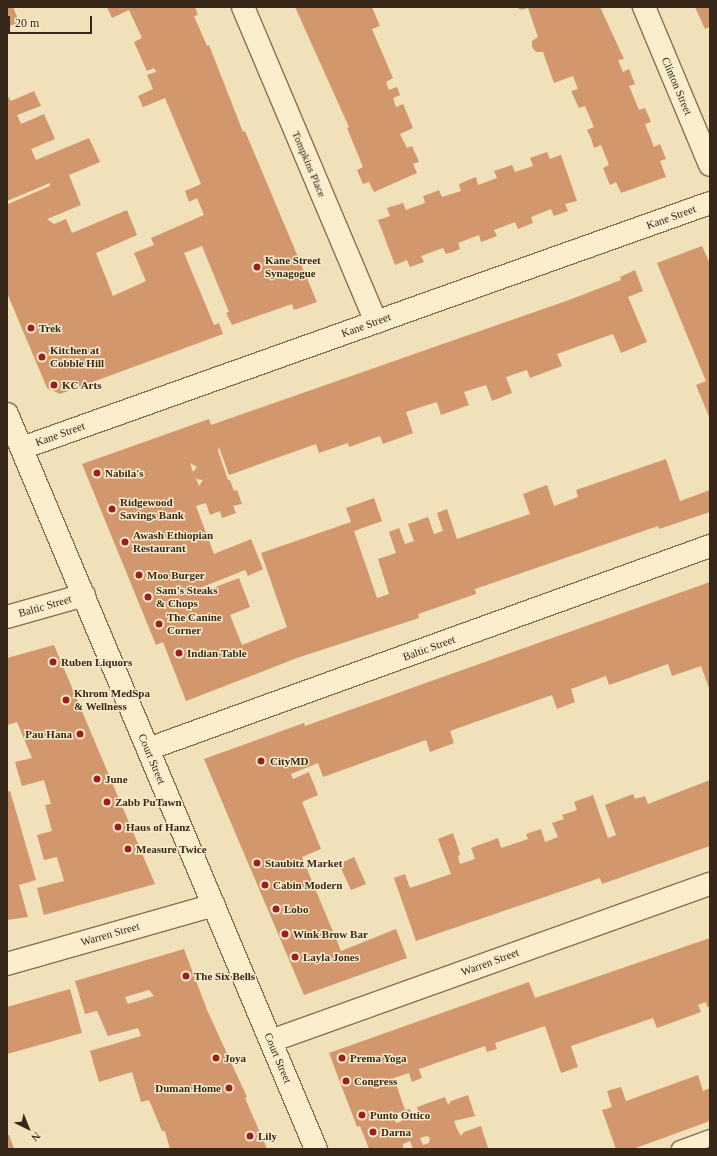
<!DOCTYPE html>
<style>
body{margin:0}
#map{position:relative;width:717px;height:1156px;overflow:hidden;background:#f1e1ba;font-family:"Times New Roman",serif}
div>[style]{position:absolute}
.building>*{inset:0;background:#d2976c}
.roads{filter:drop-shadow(1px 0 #887053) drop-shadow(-1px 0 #887053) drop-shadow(0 1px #887053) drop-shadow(0 -1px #887053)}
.service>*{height:16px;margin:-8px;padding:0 8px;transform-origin:8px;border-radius:8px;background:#fbeecd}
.minor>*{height:22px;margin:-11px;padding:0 11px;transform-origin:11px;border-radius:11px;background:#fbeecd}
.tertiary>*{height:22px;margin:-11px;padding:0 11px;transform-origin:11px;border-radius:11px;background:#fbeecd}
.dots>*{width:11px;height:11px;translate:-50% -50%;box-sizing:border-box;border:2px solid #f8ebca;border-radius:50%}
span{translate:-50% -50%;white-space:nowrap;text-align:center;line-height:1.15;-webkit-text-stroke:3px #f8ebca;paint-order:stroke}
.street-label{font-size:11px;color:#362719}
.poi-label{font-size:11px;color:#362719;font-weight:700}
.left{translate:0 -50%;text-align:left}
.right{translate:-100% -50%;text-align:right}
.frame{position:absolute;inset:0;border:8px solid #362719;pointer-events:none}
.north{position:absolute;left:8px;top:1108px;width:40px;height:40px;-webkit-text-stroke:3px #f8ebca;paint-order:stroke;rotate:137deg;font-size:11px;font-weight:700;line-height:16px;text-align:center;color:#362719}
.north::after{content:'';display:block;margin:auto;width:14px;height:18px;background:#362719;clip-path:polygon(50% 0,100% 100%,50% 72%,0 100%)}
.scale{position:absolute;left:8px;top:16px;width:84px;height:18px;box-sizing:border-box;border:2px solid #362719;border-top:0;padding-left:5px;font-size:12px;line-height:14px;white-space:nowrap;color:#362719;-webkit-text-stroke:3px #f8ebca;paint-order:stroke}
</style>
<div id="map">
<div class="building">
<i style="clip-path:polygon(7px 7px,13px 7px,19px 22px,7px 27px)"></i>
<i style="clip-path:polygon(evenodd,107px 7px,195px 7px,198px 15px,194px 16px,207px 46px,209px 45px,243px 132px,245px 131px,317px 302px,294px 310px,292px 304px,232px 325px,226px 313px,229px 312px,202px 246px,184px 253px,214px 325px,219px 323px,223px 334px,60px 394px,47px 388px,7px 293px,7px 95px,11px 101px,34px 91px,41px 106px,17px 115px,21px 124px,44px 114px,55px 139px,31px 149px,36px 160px,89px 138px,100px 162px,69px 175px,81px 205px,47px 219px,54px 224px,66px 219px,72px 233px,127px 210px,137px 235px,96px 253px,113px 296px,146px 281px,134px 253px,154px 245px,151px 238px,204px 215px,197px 198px,189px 202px,185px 191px,201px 184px,165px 98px,143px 107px,138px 96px,153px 89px,147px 75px,156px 72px,154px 68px,147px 71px,134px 42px,142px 38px,129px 10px,112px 18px,107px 7px,50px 183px,50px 186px,8px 204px,7px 201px,50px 183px)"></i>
<i style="clip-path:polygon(295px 7px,372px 7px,380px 26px,372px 29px,393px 78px,386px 82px,389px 90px,397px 87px,400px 95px,393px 98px,396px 107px,403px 104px,413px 128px,400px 134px,407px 148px,412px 146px,419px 162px,413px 164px,417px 173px,374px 192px,369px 182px,363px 184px,357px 170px,363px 167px,347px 128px,349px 127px)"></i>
<i style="clip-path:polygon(516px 7px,600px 7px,624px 59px,618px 60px,623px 72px,629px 69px,635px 84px,629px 86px,639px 110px,645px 108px,651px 122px,645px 124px,654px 147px,660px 144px,666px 159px,660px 161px,666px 177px,621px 193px,616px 182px,610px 185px,603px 168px,609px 165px,601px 145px,594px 148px,591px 138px,587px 130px,594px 127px,585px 106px,579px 108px,571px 91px,578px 89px,573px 76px,554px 83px,543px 52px,536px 52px,532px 47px,532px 41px,538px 37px,528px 8px,521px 10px)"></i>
<i style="clip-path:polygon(695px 7px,710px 7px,710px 27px,705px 29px)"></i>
<i style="clip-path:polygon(547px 152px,550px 159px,561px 155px,577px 201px,565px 204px,568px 211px,554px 216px,551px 209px,531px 217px,533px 223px,518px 229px,515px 222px,494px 230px,497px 236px,481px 242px,479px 235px,458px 243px,460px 249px,453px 252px,446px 254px,443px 248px,421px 256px,424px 262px,410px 267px,407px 260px,395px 265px,378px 220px,390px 216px,387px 208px,403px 203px,406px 210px,425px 203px,423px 196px,432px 193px,439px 190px,442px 197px,461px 191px,459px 184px,468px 180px,476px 177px,478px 185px,497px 178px,494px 171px,512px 165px,515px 172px,533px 166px,530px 158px)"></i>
<i style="clip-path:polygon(702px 246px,710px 264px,710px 419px,696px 385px,706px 381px,657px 263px)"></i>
<i style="clip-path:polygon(evenodd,635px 270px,643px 291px,628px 297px,647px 342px,621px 353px,613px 334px,557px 354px,562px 366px,530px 378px,527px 370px,506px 377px,512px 393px,492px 401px,486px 385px,464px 392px,469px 405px,441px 415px,437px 402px,406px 412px,413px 433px,383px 444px,380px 436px,349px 447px,348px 443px,319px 453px,316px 444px,229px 475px,219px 447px,218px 451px,228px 480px,230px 480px,234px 491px,237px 490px,242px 504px,233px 506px,236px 513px,222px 518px,220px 511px,210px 515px,206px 503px,196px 506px,214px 554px,251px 539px,263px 569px,248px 576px,245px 570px,195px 590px,197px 594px,239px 578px,250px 607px,230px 615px,242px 645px,287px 627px,261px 553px,351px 522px,346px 508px,374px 498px,382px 521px,354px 531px,377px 598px,389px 594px,378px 559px,396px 553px,389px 532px,399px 528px,405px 544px,414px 541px,408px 524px,428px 517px,434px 534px,443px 531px,437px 513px,447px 509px,457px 539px,530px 514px,523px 494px,547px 485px,554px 506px,578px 497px,576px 490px,666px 459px,680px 501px,710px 490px,710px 512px,659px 529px,658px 526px,475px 589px,476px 594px,418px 614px,419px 618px,297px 658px,186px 701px,163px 642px,156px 645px,82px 464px,209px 419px,211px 425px,569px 300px,621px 280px,620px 277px,635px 270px,190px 463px,197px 467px,193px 472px,190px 463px,635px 270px,196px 479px,203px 480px,199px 486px,196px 479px)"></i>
<i style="clip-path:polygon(710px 582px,710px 691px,701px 666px,672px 676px,668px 664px,609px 685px,606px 676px,571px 689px,575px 702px,557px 709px,552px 695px,450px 731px,454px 743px,430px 752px,426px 740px,323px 777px,318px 763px,291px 774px,293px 779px,309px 772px,318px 795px,302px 802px,321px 849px,302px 857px,341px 951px,396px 929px,407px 958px,304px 995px,204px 759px,304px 723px,305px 726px)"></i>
<i style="clip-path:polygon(54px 645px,155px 884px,44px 915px,37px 888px,64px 881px,57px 857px,44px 860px,37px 835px,52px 831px,45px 805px,51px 804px,44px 780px,22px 786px,15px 762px,32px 758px,17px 722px,7px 725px,7px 658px)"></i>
<i style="clip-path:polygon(710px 780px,710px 846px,602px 884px,600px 878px,416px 941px,394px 878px,405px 874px,410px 888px,451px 874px,438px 839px,453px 833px,460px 854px,458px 857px,460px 864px,475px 859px,471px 848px,498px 838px,501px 848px,528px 839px,526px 834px,541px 829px,545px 842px,558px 837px,552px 823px,564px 819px,562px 815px,577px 810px,574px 802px,593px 795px,608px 838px,616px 835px,605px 805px,633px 794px,635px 799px,645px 796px,648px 804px)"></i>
<i style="clip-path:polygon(10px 791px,36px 880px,19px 885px,28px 917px,7px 920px,7px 792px)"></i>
<i style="clip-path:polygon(354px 857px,366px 884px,351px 890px,339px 864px)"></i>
<i style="clip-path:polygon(evenodd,710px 938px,710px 1006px,707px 1007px,706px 1002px,698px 1005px,701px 1012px,657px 1028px,653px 1018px,571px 1046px,578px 1067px,561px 1073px,545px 1026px,495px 1043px,497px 1049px,487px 1052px,485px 1046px,419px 1069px,422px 1078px,412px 1082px,409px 1073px,394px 1078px,405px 1110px,410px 1109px,413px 1117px,419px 1114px,417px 1107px,445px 1097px,448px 1105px,451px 1101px,468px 1095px,475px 1116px,454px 1121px,457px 1129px,461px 1136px,464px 1132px,481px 1126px,488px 1148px,413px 1149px,410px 1141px,403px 1144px,403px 1149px,369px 1149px,360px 1126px,357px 1127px,329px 1053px,529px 982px,535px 998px,710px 938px,400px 1112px,402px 1121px,396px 1123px,393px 1115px,400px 1112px,710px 938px,427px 1136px,430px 1138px,429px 1143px,423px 1145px,420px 1138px,427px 1136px)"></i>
<i style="clip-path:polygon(evenodd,184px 949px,207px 1010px,247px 1097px,245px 1098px,267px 1149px,170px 1149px,165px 1131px,162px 1131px,149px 1100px,141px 1102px,132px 1072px,99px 1082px,90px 1051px,141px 1036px,138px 1028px,108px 1036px,97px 1011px,85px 1014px,75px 981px,184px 949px,149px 990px,154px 996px,128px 1004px,125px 997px,149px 990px)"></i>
<i style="clip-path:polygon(70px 989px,82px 1033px,7px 1054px,7px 1007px)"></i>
<i style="clip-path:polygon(698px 1075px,703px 1091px,710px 1088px,710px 1121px,633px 1149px,616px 1149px,602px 1110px,612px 1107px,607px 1091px,621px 1087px,626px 1101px)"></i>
<i style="clip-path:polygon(7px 1135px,9px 1135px,14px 1149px,7px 1149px)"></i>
</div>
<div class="roads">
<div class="service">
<i style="left:680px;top:1149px;width:32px;rotate:-20deg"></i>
</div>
<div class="minor">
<i style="left:243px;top:7px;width:342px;rotate:67.1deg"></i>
<i style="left:644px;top:7px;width:171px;rotate:67.3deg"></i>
<i style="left:22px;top:448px;width:730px;rotate:-19.6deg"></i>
<i style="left:7px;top:617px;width:80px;rotate:-15.9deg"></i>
<i style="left:148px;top:749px;width:598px;rotate:-19.86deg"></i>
<i style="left:7px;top:964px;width:215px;rotate:-15.9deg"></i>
<i style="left:271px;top:1041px;width:466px;rotate:-19.7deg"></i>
</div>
<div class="tertiary">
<i style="left:7px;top:414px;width:797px;rotate:67.2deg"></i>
</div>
</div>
<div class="dots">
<i style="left:257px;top:267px;background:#9c1f1f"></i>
<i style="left:31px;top:328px;background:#9c1f1f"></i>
<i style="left:42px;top:357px;background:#9c1f1f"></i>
<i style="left:54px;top:385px;background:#9c1f1f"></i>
<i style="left:97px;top:473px;background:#9c1f1f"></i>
<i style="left:112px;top:509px;background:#9c1f1f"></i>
<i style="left:125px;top:542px;background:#9c1f1f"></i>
<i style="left:139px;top:575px;background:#9c1f1f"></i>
<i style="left:148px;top:597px;background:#9c1f1f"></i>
<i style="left:159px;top:624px;background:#9c1f1f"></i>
<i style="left:179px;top:653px;background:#9c1f1f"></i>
<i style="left:53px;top:662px;background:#9c1f1f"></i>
<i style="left:66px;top:700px;background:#9c1f1f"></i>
<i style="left:80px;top:734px;background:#9c1f1f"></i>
<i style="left:261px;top:761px;background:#9c1f1f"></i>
<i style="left:97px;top:779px;background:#9c1f1f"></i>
<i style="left:107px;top:802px;background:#9c1f1f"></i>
<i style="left:118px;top:827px;background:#9c1f1f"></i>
<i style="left:128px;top:849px;background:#9c1f1f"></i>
<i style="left:257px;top:863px;background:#9c1f1f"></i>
<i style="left:265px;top:885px;background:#9c1f1f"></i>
<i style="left:276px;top:909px;background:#9c1f1f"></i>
<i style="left:285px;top:934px;background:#9c1f1f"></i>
<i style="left:295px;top:957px;background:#9c1f1f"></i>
<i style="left:186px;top:976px;background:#9c1f1f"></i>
<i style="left:216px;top:1058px;background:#9c1f1f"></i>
<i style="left:342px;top:1058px;background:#9c1f1f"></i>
<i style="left:346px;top:1081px;background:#9c1f1f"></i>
<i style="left:229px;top:1088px;background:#9c1f1f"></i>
<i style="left:362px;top:1115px;background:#9c1f1f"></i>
<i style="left:373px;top:1132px;background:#9c1f1f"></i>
<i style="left:250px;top:1136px;background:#9c1f1f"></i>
</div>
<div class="street-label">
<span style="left:677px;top:86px;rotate:67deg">Clinton Street</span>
<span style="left:309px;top:164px;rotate:67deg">Tompkins Place</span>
<span style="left:671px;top:217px;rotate:-20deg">Kane Street</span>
<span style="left:366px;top:325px;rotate:-20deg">Kane Street</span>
<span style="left:60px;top:434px;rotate:-20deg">Kane Street</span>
<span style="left:45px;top:606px;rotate:-16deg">Baltic Street</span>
<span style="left:429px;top:648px;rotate:-20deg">Baltic Street</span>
<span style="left:152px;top:759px;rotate:67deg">Court Street</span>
<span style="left:110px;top:934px;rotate:-16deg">Warren Street</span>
<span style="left:490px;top:962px;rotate:-20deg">Warren Street</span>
<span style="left:278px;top:1058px;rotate:67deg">Court Street</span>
</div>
<div class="poi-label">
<span class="left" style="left:265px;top:267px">Kane Street<br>Synagogue</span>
<span class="left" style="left:39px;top:328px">Trek</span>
<span class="left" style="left:50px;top:357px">Kitchen at<br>Cobble Hill</span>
<span class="left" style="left:62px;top:385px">KC Arts</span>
<span class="left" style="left:105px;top:473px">Nabila's</span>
<span class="left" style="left:120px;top:509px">Ridgewood<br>Savings Bank</span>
<span class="left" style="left:133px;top:542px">Awash Ethiopian<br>Restaurant</span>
<span class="left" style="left:147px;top:575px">Moo Burger</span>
<span class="left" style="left:156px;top:597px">Sam's Steaks<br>&amp; Chops</span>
<span class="left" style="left:167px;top:624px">The Canine<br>Corner</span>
<span class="left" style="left:187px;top:653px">Indian Table</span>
<span class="left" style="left:61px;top:662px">Ruben Liquors</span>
<span class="left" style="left:74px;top:700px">Khrom MedSpa<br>&amp; Wellness</span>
<span class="right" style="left:72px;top:734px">Pau Hana</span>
<span class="left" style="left:270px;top:761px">CityMD</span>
<span class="left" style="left:105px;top:779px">June</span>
<span class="left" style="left:115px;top:802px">Zabb PuTawn</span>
<span class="left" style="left:126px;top:827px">Haus of Hanz</span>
<span class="left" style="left:136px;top:849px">Measure Twice</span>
<span class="left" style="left:265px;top:863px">Staubitz Market</span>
<span class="left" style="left:273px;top:885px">Cabin Modern</span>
<span class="left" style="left:284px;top:909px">Lobo</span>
<span class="left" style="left:293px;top:934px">Wink Brow Bar</span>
<span class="left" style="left:303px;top:957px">Layla Jones</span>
<span class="left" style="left:194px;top:976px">The Six Bells</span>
<span class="left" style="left:224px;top:1058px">Joya</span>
<span class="left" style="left:350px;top:1058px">Prema Yoga</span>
<span class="left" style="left:354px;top:1081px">Congress</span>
<span class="right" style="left:221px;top:1088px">Duman Home</span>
<span class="left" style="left:370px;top:1115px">Punto Ottico</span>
<span class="left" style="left:381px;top:1132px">Darna</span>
<span class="left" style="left:258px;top:1136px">Lily</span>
</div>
<div class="frame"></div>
<div class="north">N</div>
<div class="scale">20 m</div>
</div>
